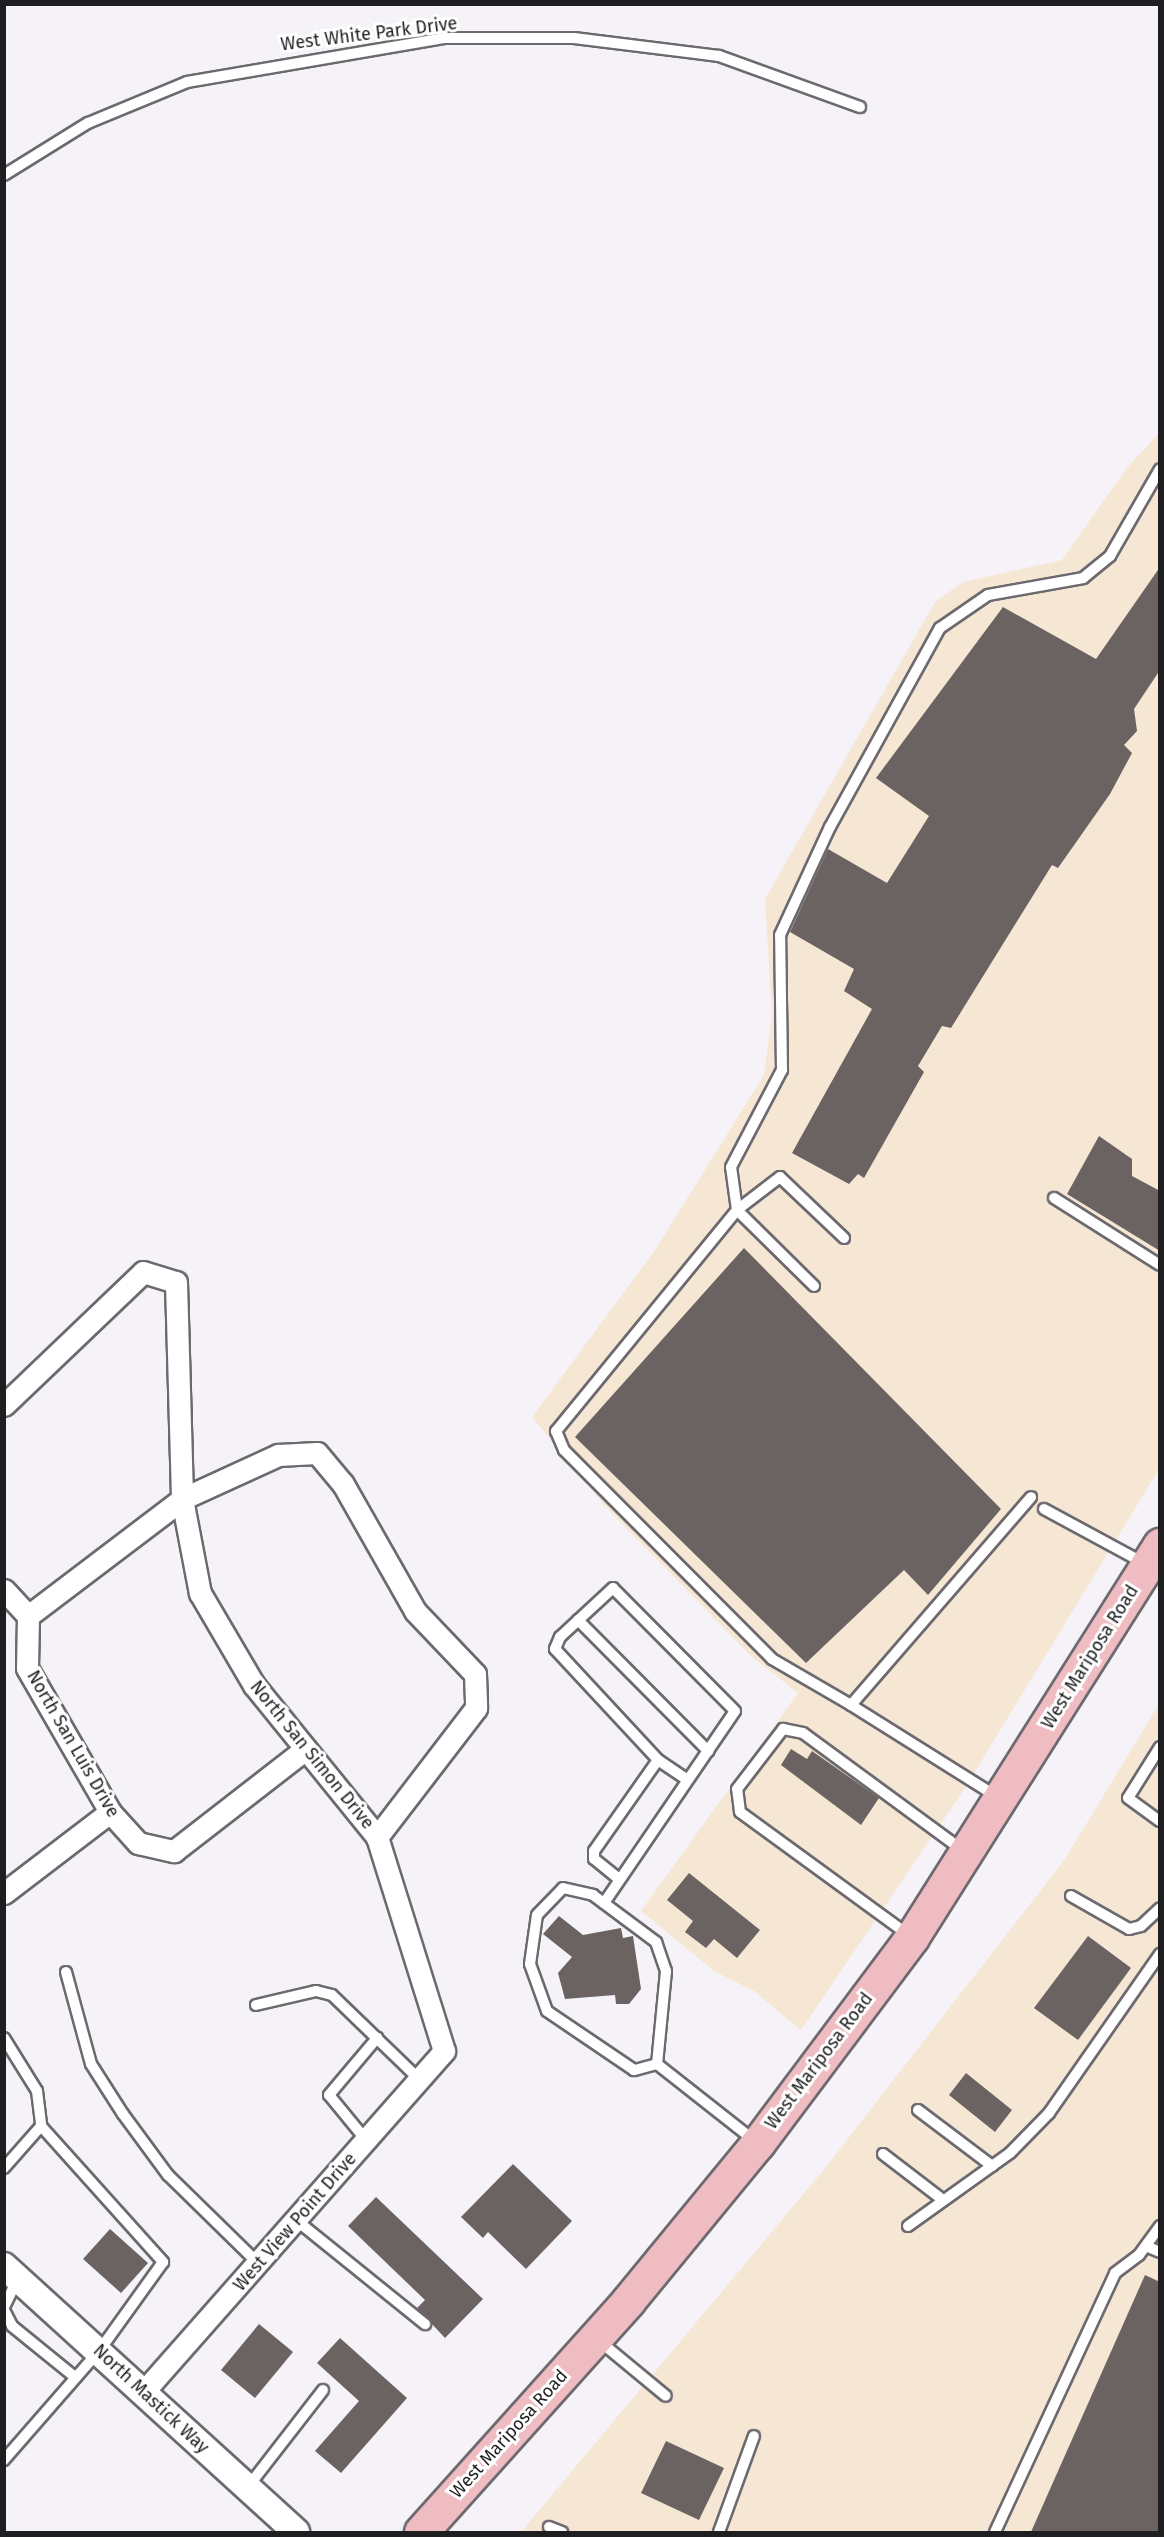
<!DOCTYPE html>
<style>
body{margin:0}
#map{position:relative;width:1164px;height:2537px;overflow:hidden;background:#f5f2f8;font-family:"Fira Sans",sans-serif}
div>[style]{position:absolute}
.commercial>*{inset:0;background:#f5e7d4}
.building>*{inset:0;background:#6a6362}
.roads{filter:drop-shadow(2px 0 #6c696f) drop-shadow(-2px 0 #6c696f) drop-shadow(0 2px #6c696f) drop-shadow(0 -2px #6c696f)}
.service>*{height:10px;margin:-5px;padding:0 5px;transform-origin:5px;border-radius:5px;background:#fff}
.minor>*{height:21px;margin:-10.5px;padding:0 10.5px;transform-origin:10.5px;border-radius:10.5px;background:#fff}
.tertiary>*{height:26px;margin:-13px;padding:0 13px;transform-origin:13px;border-radius:13px;background:#fff}
.primary>*{height:33px;margin:-16.5px;padding:0 16.5px;transform-origin:16.5px;border-radius:16.5px;background:#efbcc2}
span{translate:-50% -50%;white-space:nowrap;text-align:center;line-height:1.15;-webkit-text-stroke:6px #fff;paint-order:stroke}
.street-label{font-size:18px;color:#1f1f21}
.frame{position:absolute;inset:0;border:6px solid #1f1f21;pointer-events:none}
</style>
<div id="map">
<div class="commercial">
<i style="clip-path:polygon(1159px 433px,1159px 1469px,965px 1788px,801px 2030px,754px 1991px,714px 1971px,641px 1911px,798px 1693px,752px 1657px,605px 1506px,532px 1417px,655px 1250px,764px 1075px,772px 1014px,765px 899px,935px 602px,963px 582px,1062px 560px,1126px 469px)"></i>
<i style="clip-path:polygon(1159px 1704px,1159px 2532px,521px 2532px,826px 2167px,1065px 1859px)"></i>
</div>
<div class="building">
<i style="clip-path:polygon(1160px 567px,1160px 670px,1134px 709px,1137px 731px,1124px 745px,1132px 753px,1110px 794px,1058px 868px,1052px 865px,951px 1028px,942px 1026px,918px 1066px,924px 1072px,864px 1178px,858px 1174px,849px 1184px,792px 1153px,872px 1009px,844px 991px,854px 969px,790px 932px,828px 849px,887px 883px,929px 816px,876px 778px,1003px 607px,1096px 659px)"></i>
<i style="clip-path:polygon(1099px 1136px,1132px 1159px,1132px 1176px,1160px 1191px,1160px 1251px,1067px 1194px)"></i>
<i style="clip-path:polygon(744px 1248px,1001px 1509px,928px 1595px,904px 1570px,806px 1663px,575px 1437px)"></i>
<i style="clip-path:polygon(791px 1749px,807px 1759px,812px 1751px,879px 1798px,861px 1825px,781px 1765px)"></i>
<i style="clip-path:polygon(689px 1873px,760px 1930px,737px 1958px,714px 1939px,706px 1948px,685px 1932px,693px 1921px,667px 1900px)"></i>
<i style="clip-path:polygon(559px 1916px,583px 1935px,621px 1928px,623px 1938px,633px 1936px,641px 1989px,629px 2004px,616px 2004px,615px 1995px,565px 1999px,558px 1973px,572px 1957px,543px 1934px)"></i>
<i style="clip-path:polygon(1088px 1936px,1131px 1968px,1078px 2040px,1034px 2008px)"></i>
<i style="clip-path:polygon(966px 2073px,1012px 2110px,995px 2132px,949px 2095px)"></i>
<i style="clip-path:polygon(513px 2164px,572px 2221px,526px 2269px,488px 2232px,483px 2238px,461px 2217px)"></i>
<i style="clip-path:polygon(376px 2197px,483px 2299px,445px 2338px,417px 2308px,425px 2300px,348px 2226px)"></i>
<i style="clip-path:polygon(110px 2229px,148px 2263px,121px 2293px,83px 2259px)"></i>
<i style="clip-path:polygon(1145px 2275px,1160px 2282px,1160px 2532px,1031px 2532px)"></i>
<i style="clip-path:polygon(259px 2324px,293px 2352px,255px 2398px,221px 2370px)"></i>
<i style="clip-path:polygon(340px 2338px,407px 2398px,341px 2473px,315px 2451px,359px 2401px,317px 2363px)"></i>
<i style="clip-path:polygon(666px 2441px,724px 2468px,699px 2520px,641px 2493px)"></i>
</div>
<div class="roads">
<div class="service">
<i style="left:4px;top:175px;width:99px;rotate:-31.8deg"></i>
<i style="left:88px;top:123px;width:107px;rotate:-22.5deg"></i>
<i style="left:187px;top:82px;width:262px;rotate:-9.7deg"></i>
<i style="left:445px;top:38px;width:129px"></i>
<i style="left:574px;top:38px;width:146px;rotate:7.1deg"></i>
<i style="left:719px;top:56px;width:150px;rotate:19.9deg"></i>
<i style="left:1054px;top:1198px;width:125px;rotate:32.3deg"></i>
<i style="left:844px;top:1238px;width:88px;rotate:-136.4deg"></i>
<i style="left:780px;top:1177px;width:54px;rotate:142.5deg"></i>
<i style="left:737px;top:1210px;width:43px;rotate:-97.9deg"></i>
<i style="left:731px;top:1167px;width:110px;rotate:-62.3deg"></i>
<i style="left:782px;top:1070px;width:135px;rotate:-90.8deg"></i>
<i style="left:780px;top:935px;width:119px;rotate:-65.2deg"></i>
<i style="left:830px;top:827px;width:227px;rotate:-61.1deg"></i>
<i style="left:940px;top:628px;width:58px;rotate:-34.5deg"></i>
<i style="left:988px;top:595px;width:97px;rotate:-10.1deg"></i>
<i style="left:1083px;top:578px;width:35px;rotate:-39deg"></i>
<i style="left:1110px;top:556px;width:100px;rotate:-60.1deg"></i>
<i style="left:814px;top:1286px;width:108px;rotate:-135.4deg"></i>
<i style="left:737px;top:1210px;width:286px;rotate:129.3deg"></i>
<i style="left:556px;top:1431px;width:21px;rotate:67deg"></i>
<i style="left:564px;top:1450px;width:295px;rotate:45.1deg"></i>
<i style="left:772px;top:1659px;width:91px;rotate:30.2deg"></i>
<i style="left:1044px;top:1509px;width:114px;rotate:28.4deg"></i>
<i style="left:578px;top:1620px;width:185px;rotate:45.2deg"></i>
<i style="left:1160px;top:1747px;width:60px;rotate:122.1deg"></i>
<i style="left:1128px;top:1798px;width:39px;rotate:36deg"></i>
<i style="left:996px;top:1796px;width:171px;rotate:-147.9deg"></i>
<i style="left:851px;top:1705px;width:275px;rotate:-49.1deg"></i>
<i style="left:619px;top:1879px;width:32px;rotate:-141deg"></i>
<i style="left:594px;top:1859px;width:8px;rotate:-90deg"></i>
<i style="left:594px;top:1851px;width:111px;rotate:-54.9deg"></i>
<i style="left:1071px;top:1896px;width:67px;rotate:29.6deg"></i>
<i style="left:1129px;top:1929px;width:12px;rotate:-14deg"></i>
<i style="left:1141px;top:1926px;width:26px;rotate:-43deg"></i>
<i style="left:604px;top:1903px;width:232px;rotate:-55.7deg"></i>
<i style="left:735px;top:1711px;width:173px;rotate:-134.8deg"></i>
<i style="left:613px;top:1588px;width:72px;rotate:137.2deg"></i>
<i style="left:560px;top:1637px;width:13px;rotate:113deg"></i>
<i style="left:555px;top:1649px;width:151px;rotate:47.1deg"></i>
<i style="left:658px;top:1760px;width:34px;rotate:34deg"></i>
<i style="left:910px;top:1936px;width:210px;rotate:-143.9deg"></i>
<i style="left:740px;top:1812px;width:23px;rotate:-97deg"></i>
<i style="left:737px;top:1789px;width:76px;rotate:-52.5deg"></i>
<i style="left:783px;top:1729px;width:20px;rotate:11deg"></i>
<i style="left:803px;top:1733px;width:197px;rotate:36.3deg"></i>
<i style="left:66px;top:1972px;width:95px;rotate:74.8deg"></i>
<i style="left:91px;top:2064px;width:59px;rotate:57.4deg"></i>
<i style="left:123px;top:2114px;width:76px;rotate:53.6deg"></i>
<i style="left:168px;top:2175px;width:126px;rotate:44.4deg"></i>
<i style="left:256px;top:2005px;width:62px;rotate:-13.1deg"></i>
<i style="left:316px;top:1991px;width:16px;rotate:14deg"></i>
<i style="left:332px;top:1995px;width:121px;rotate:44deg"></i>
<i style="left:4px;top:2038px;width:62px;rotate:58.1deg"></i>
<i style="left:37px;top:2091px;width:35px;rotate:83deg"></i>
<i style="left:41px;top:2126px;width:183px;rotate:48.1deg"></i>
<i style="left:163px;top:2262px;width:110px;rotate:125.7deg"></i>
<i style="left:99px;top:2351px;width:145px;rotate:131.1deg"></i>
<i style="left:657px;top:2064px;width:24px;rotate:165deg"></i>
<i style="left:634px;top:2070px;width:105px;rotate:-145.9deg"></i>
<i style="left:547px;top:2011px;width:50px;rotate:-109.9deg"></i>
<i style="left:530px;top:1964px;width:49px;rotate:-81.9deg"></i>
<i style="left:537px;top:1915px;width:37px;rotate:-46deg"></i>
<i style="left:563px;top:1888px;width:31px;rotate:13deg"></i>
<i style="left:593px;top:1895px;width:79px;rotate:36.7deg"></i>
<i style="left:656px;top:1942px;width:31px;rotate:71deg"></i>
<i style="left:666px;top:1971px;width:93px;rotate:95.5deg"></i>
<i style="left:657px;top:2064px;width:125px;rotate:38.2deg"></i>
<i style="left:918px;top:2110px;width:93px;rotate:37.1deg"></i>
<i style="left:366px;top:2140px;width:58px;rotate:-129.4deg"></i>
<i style="left:329px;top:2095px;width:75px;rotate:-49.9deg"></i>
<i style="left:883px;top:2154px;width:76px;rotate:37.5deg"></i>
<i style="left:4px;top:2168px;width:56px;rotate:-48.6deg"></i>
<i style="left:296px;top:2220px;width:166px;rotate:38.9deg"></i>
<i style="left:908px;top:2226px;width:125px;rotate:-35.6deg"></i>
<i style="left:1010px;top:2153px;width:56px;rotate:-45.7deg"></i>
<i style="left:1049px;top:2113px;width:194px;rotate:-55.1deg"></i>
<i style="left:1146px;top:2246px;width:15px;rotate:23deg"></i>
<i style="left:4px;top:2307px;width:32px;rotate:-64deg"></i>
<i style="left:4px;top:2310px;width:18px;rotate:63deg"></i>
<i style="left:12px;top:2326px;width:82px;rotate:39.1deg"></i>
<i style="left:597px;top:2339px;width:89px;rotate:39.6deg"></i>
<i style="left:247px;top:2488px;width:124px;rotate:-52.2deg"></i>
<i style="left:549px;top:2527px;width:14px;rotate:21deg"></i>
<i style="left:719px;top:2532px;width:102px;rotate:-70deg"></i>
<i style="left:995px;top:2532px;width:285px;rotate:-65.1deg"></i>
<i style="left:1115px;top:2273px;width:30px;rotate:-37deg"></i>
<i style="left:1139px;top:2255px;width:36px;rotate:-54deg"></i>
</div>
<div class="minor">
<i style="left:4px;top:1405px;width:192px;rotate:-43.7deg"></i>
<i style="left:143px;top:1272px;width:34px;rotate:17deg"></i>
<i style="left:176px;top:1282px;width:217px;rotate:88.4deg"></i>
<i style="left:182px;top:1499px;width:106px;rotate:-24.6deg"></i>
<i style="left:278px;top:1455px;width:39px;rotate:-3deg"></i>
<i style="left:317px;top:1453px;width:40px;rotate:50deg"></i>
<i style="left:343px;top:1484px;width:146px;rotate:60.4deg"></i>
<i style="left:415px;top:1611px;width:87px;rotate:46.4deg"></i>
<i style="left:475px;top:1674px;width:34px;rotate:88deg"></i>
<i style="left:476px;top:1708px;width:163px;rotate:127.5deg"></i>
<i style="left:4px;top:1590px;width:35px;rotate:47deg"></i>
<i style="left:28px;top:1616px;width:193px;rotate:-37.2deg"></i>
<i style="left:182px;top:1499px;width:96px;rotate:79.2deg"></i>
<i style="left:200px;top:1593px;width:107px;rotate:59.6deg"></i>
<i style="left:254px;top:1685px;width:196px;rotate:51deg"></i>
<i style="left:377px;top:1837px;width:224px;rotate:72.6deg"></i>
<i style="left:444px;top:2051px;width:453px;rotate:131.4deg"></i>
<i style="left:28px;top:1616px;width:52px;rotate:91.1deg"></i>
<i style="left:27px;top:1668px;width:166px;rotate:60deg"></i>
<i style="left:110px;top:1812px;width:42px;rotate:47.9deg"></i>
<i style="left:138px;top:1843px;width:37px;rotate:13deg"></i>
<i style="left:174px;top:1851px;width:165px;rotate:-37.8deg"></i>
<i style="left:4px;top:1893px;width:133px;rotate:-37.4deg"></i>
</div>
<div class="tertiary">
<i style="left:4px;top:2266px;width:395px;rotate:42.3deg"></i>
</div>
<div class="primary">
<i style="left:421px;top:2532px;width:310px;rotate:-48.1deg"></i>
<i style="left:628px;top:2301px;width:205px;rotate:-50.6deg"></i>
<i style="left:758px;top:2143px;width:257px;rotate:-53.2deg"></i>
<i style="left:912px;top:1937px;width:464px;rotate:-57.7deg"></i>
</div>
</div>
<div class="street-label">
<span style="left:369px;top:34px;rotate:-7deg">West White Park Drive</span>
<span style="left:1090px;top:1657px;rotate:-58deg">West Mariposa Road</span>
<span style="left:73px;top:1744px;rotate:60deg">North San Luis Drive</span>
<span style="left:312px;top:1755px;rotate:51deg">North San Simon Drive</span>
<span style="left:819px;top:2061px;rotate:-53deg">West Mariposa Road</span>
<span style="left:295px;top:2222px;rotate:-49deg">West View Point Drive</span>
<span style="left:151px;top:2399px;rotate:43deg">North Mastick Way</span>
<span style="left:509px;top:2434px;rotate:-48deg">West Mariposa Road</span>
</div>
<div class="frame"></div>
</div>
